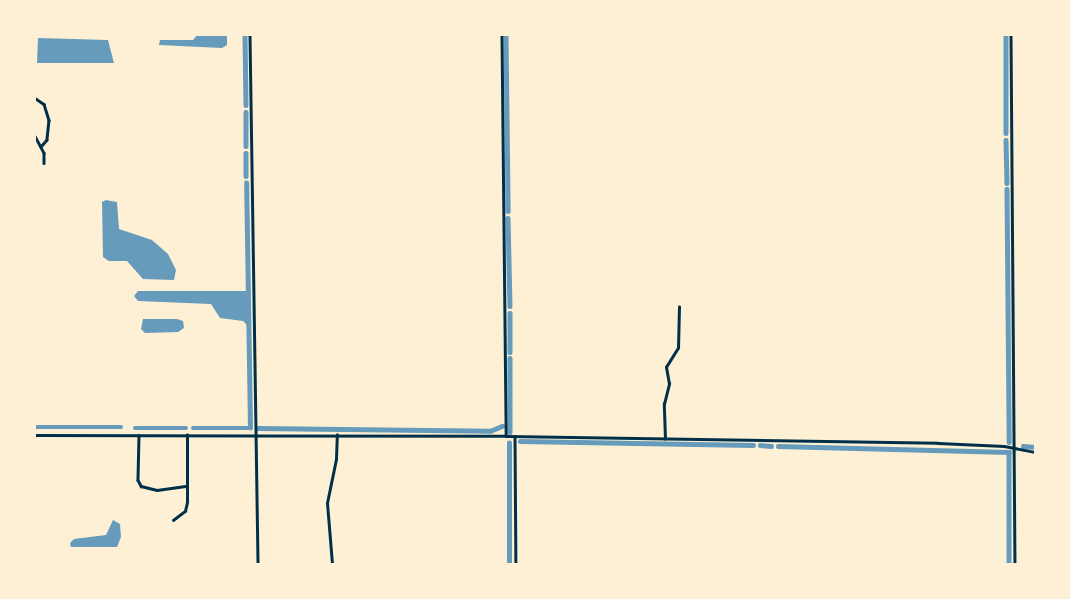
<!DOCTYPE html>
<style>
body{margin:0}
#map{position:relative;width:1070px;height:599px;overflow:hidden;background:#fdf0d5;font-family:Roboto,sans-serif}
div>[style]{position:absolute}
.water>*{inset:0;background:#669bbc}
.canal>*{height:4.5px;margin:-2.25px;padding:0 2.25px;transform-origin:2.25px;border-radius:2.25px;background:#669bbc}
.minor>*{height:2.5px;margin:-1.25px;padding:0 1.25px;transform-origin:1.25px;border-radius:1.25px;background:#003049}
.tertiary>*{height:3px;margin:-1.5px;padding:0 1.5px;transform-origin:1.5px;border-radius:1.5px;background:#003049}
span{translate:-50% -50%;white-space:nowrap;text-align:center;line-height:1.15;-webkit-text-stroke:4px #fdf0d5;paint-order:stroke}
.frame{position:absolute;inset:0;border:36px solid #fdf0d5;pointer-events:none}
</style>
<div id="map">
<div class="water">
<i style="clip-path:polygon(197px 35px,227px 35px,227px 45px,222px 48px,159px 45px,160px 40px,193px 40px)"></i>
<i style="clip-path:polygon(38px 38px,108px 40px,114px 63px,37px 63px)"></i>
<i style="clip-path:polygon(106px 200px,117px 202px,119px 229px,152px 240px,168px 254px,176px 270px,174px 280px,143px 279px,127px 261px,109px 261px,103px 257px,102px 202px)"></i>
<i style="clip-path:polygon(138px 291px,247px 291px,247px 325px,243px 321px,220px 318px,211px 304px,138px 301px,134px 296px)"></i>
<i style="clip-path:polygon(143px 319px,177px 319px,183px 321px,184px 328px,178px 332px,145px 333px,141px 329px)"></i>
<i style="clip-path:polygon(113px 520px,120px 524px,121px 537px,117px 547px,71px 547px,70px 543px,74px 539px,106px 535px)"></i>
</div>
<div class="canal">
<i style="left:245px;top:35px;width:70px;rotate:89.2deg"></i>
<i style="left:506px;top:35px;width:176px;rotate:89.3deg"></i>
<i style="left:1006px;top:35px;width:98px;rotate:90deg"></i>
<i style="left:246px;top:112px;width:34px;rotate:90deg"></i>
<i style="left:1006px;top:140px;width:43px;rotate:88.7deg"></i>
<i style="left:246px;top:153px;width:23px;rotate:90deg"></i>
<i style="left:1007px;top:189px;width:253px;rotate:89.5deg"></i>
<i style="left:508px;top:218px;width:88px;rotate:88.7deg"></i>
<i style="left:510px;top:313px;width:39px;rotate:90deg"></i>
<i style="left:510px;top:358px;width:74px;rotate:90deg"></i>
<i style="left:35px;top:427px;width:86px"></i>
<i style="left:135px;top:428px;width:51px"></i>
<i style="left:193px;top:428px;width:57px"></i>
<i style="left:250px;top:428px;width:245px;rotate:-90.9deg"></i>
<i style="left:258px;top:428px;width:232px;rotate:0.7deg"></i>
<i style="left:490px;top:431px;width:13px;rotate:-23deg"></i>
<i style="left:520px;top:441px;width:233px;rotate:1deg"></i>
<i style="left:760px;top:445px;width:11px;rotate:5deg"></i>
<i style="left:778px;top:446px;width:231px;rotate:1.5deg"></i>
<i style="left:1009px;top:452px;width:112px;rotate:90deg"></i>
<i style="left:1023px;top:446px;width:12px;rotate:5deg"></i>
<i style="left:509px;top:564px;width:121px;rotate:-90deg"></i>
</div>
<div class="minor">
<i style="left:250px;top:35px;width:529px;rotate:89.13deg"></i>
<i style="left:502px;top:35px;width:401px;rotate:89.4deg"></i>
<i style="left:1011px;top:35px;width:529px;rotate:89.57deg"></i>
<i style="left:35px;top:98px;width:11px;rotate:34deg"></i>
<i style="left:44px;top:104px;width:17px;rotate:73deg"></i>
<i style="left:49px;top:120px;width:20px;rotate:96deg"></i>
<i style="left:47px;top:140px;width:9px;rotate:131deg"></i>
<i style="left:35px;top:136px;width:19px;rotate:62deg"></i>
<i style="left:44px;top:153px;width:10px;rotate:90deg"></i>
<i style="left:139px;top:435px;width:45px;rotate:91.3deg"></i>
<i style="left:138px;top:480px;width:7px;rotate:63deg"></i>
<i style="left:141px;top:486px;width:16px;rotate:14deg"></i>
<i style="left:157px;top:490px;width:30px;rotate:-8deg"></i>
<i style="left:515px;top:436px;width:128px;rotate:89.6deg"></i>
<i style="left:665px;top:439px;width:35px;rotate:-92deg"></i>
<i style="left:664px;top:404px;width:21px;rotate:-76deg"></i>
<i style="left:669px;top:384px;width:17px;rotate:-100deg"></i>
<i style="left:666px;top:367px;width:22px;rotate:-58deg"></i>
<i style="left:678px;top:348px;width:41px;rotate:-88.6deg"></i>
<i style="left:173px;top:520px;width:15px;rotate:-37deg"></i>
<i style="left:185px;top:511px;width:9px;rotate:-77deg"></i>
<i style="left:187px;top:502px;width:67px;rotate:-90deg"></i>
<i style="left:332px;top:564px;width:61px;rotate:-94.7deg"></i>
<i style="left:327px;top:503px;width:45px;rotate:-78.4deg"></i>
<i style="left:336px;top:459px;width:24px;rotate:-88deg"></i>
</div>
<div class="tertiary">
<i style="left:35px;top:435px;width:471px;rotate:0.1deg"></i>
<i style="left:506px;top:436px;width:432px;rotate:0.9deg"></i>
<i style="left:938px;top:443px;width:66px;rotate:2.6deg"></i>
<i style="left:1004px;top:446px;width:32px;rotate:11deg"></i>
</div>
<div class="frame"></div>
</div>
